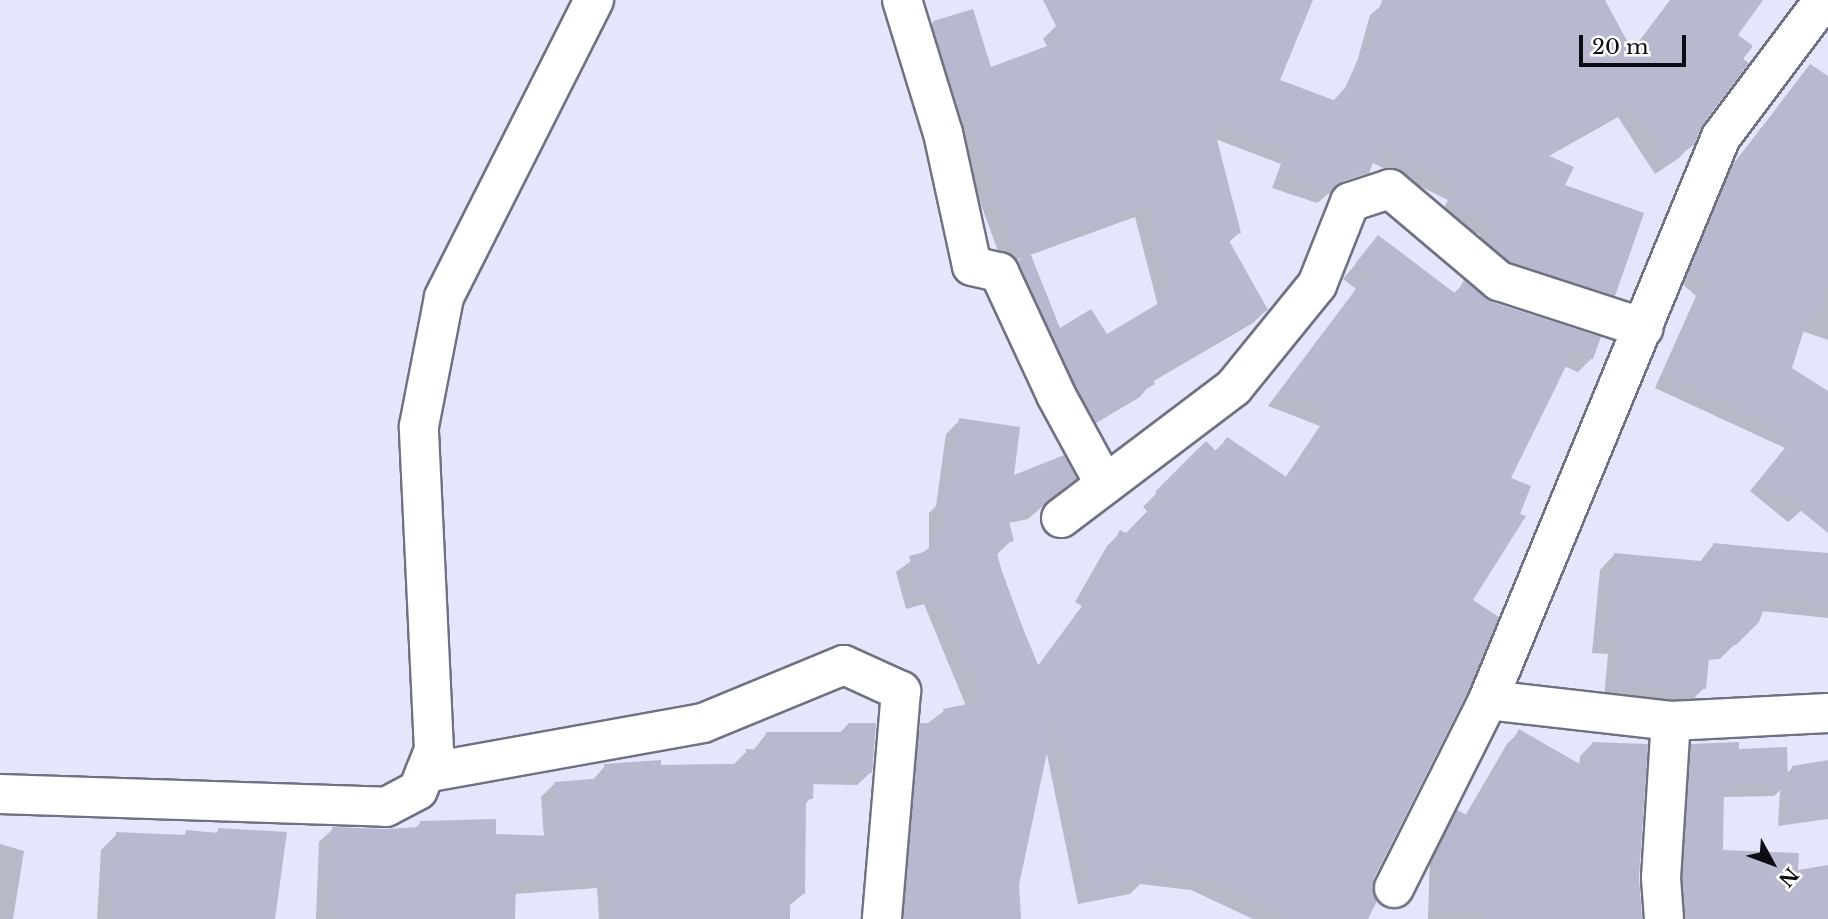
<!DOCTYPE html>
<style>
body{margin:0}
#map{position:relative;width:1828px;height:919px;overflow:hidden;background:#e5e6fb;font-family:"Libre Baskerville",serif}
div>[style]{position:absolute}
.shadow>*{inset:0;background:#0003}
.building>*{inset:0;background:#b8b9ce}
.roads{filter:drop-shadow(2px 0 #707183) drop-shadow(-2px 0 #707183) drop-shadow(0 2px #707183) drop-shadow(0 -2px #707183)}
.minor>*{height:38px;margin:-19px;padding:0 19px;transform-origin:19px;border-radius:19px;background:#fff}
span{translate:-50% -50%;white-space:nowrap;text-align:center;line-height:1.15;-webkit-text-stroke:5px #fff;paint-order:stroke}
.north{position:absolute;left:1737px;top:828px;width:70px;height:70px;-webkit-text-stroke:5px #fff;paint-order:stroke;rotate:131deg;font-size:19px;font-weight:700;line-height:28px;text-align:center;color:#0c0c13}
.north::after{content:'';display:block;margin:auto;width:24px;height:32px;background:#0c0c13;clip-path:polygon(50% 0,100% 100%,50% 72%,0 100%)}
.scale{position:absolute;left:1579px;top:35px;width:107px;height:32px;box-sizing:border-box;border:4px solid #0c0c13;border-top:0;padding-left:9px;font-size:21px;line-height:24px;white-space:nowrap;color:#0c0c13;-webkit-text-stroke:5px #fff;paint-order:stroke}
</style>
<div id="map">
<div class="shadow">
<i style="clip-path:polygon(evenodd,1125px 0,1311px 0,1278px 81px,1333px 101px,1352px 80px,1370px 15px,1388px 0,1601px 0,1631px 52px,1670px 0,1754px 0,1735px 35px,1692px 144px,1679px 158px,1655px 174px,1618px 117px,1547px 157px,1614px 295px,1600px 308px,1476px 257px,1480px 235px,1440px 216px,1448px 200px,1371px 162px,1354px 186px,1328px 194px,1317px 203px,1272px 188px,1281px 164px,1215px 139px,1239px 233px,1228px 243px,1266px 310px,1253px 323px,1152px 382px,1140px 397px,1081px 432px,1005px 275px,1022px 258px,1003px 265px,920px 36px,934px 22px,990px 69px,1048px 48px,1043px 39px,1056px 26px,1125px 0,1361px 174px,1361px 177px,1335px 186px,1334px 183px,1361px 174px,1125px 0,1135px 217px,1158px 306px,1106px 337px,1059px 330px,1030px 255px,1135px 217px)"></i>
<i style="clip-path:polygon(1810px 66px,1828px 78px,1828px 340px,1802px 331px,1790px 369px,1828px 393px,1828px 488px,1788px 522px,1750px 491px,1785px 448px,1655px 388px,1696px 296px,1679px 281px,1701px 240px,1698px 236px,1722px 178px)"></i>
<i style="clip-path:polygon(1378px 238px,1453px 294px,1464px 283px,1491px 303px,1592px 358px,1578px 372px,1564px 366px,1508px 479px,1373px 878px,1366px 919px,1253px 919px,1191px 890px,1140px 884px,1130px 894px,1078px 904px,1046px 750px,967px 919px,891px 919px,907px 739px,944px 711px,966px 706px,924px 604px,906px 609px,896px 572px,929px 548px,929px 513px,936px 506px,946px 434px,960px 420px,1012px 478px,1074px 478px,1028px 519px,1008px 523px,1012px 540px,996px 555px,1037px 667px,1082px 606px,1075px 602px,1107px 546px,1121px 532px,1126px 535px,1149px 513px,1143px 507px,1206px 443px,1214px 452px,1227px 439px,1285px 478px,1320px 426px,1268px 406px,1356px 289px,1343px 279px)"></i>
<i style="clip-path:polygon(1714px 544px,1828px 553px,1828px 618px,1761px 611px,1758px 621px,1720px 659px,1707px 660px,1704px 688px,1689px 703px,1604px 699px,1608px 654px,1592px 653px,1600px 570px,1614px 555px,1699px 563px)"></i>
<i style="clip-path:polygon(848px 724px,871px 772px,857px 785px,812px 784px,811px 798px,804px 805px,803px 894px,788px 907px,788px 919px,599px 919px,597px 888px,514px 894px,512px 919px,316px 919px,319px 842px,333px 829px,415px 829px,421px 822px,494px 836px,544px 837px,541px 797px,555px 783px,592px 781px,605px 766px,734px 764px,747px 751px,753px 751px,766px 734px,839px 734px)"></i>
<i style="clip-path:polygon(1519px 732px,1579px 766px,1580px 756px,1593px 743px,1637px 879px,1640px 919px,1428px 919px,1430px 856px,1445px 825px,1458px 812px,1465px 816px,1507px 744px)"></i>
<i style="clip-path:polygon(1692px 745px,1737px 751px,1786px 774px,1793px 767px,1828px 762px,1828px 819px,1778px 826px,1780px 790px,1774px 796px,1722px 797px,1721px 852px,1797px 872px,1828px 867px,1828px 919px,1673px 919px,1680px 758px)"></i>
<i style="clip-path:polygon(219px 830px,273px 919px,97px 919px,101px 850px,117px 834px,182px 837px,187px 832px,215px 834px)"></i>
<i style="clip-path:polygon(0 844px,24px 851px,13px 919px,0 919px)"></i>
</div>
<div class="building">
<i style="clip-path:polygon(1043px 0,1313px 0,1280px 80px,1339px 102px,1362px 50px,1366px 50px,1382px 0,1605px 0,1633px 52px,1671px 0,1763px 0,1738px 35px,1753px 46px,1743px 59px,1749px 63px,1703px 124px,1694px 145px,1669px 162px,1632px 105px,1545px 154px,1574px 167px,1565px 185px,1644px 213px,1615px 296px,1510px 262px,1488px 243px,1493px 221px,1452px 202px,1460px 186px,1379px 147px,1369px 173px,1343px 181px,1332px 191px,1284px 174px,1293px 150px,1212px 120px,1241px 233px,1227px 237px,1268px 310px,1152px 378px,1155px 384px,1094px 420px,1017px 261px,1031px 255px,1060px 328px,1091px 309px,1107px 334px,1171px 296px,1148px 205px,1016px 253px,967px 112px,961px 114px,933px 21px,973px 9px,991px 67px,1063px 40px)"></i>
<i style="clip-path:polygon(1810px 64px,1828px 76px,1828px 283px,1816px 320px,1808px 317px,1792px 368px,1828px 391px,1828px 533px,1761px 478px,1796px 435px,1666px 375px,1707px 283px,1690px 268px,1705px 233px,1720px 239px,1709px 222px,1734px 164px)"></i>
<i style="clip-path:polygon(1378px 235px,1456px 294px,1464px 280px,1492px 302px,1601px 337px,1593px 359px,1574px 350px,1511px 478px,1531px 486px,1520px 514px,1526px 516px,1473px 600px,1499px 617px,1471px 685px,1374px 878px,1377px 901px,1368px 919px,1296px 919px,1206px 877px,1144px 869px,1146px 880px,1092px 891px,1055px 715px,1019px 885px,1021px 919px,904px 919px,920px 723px,946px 723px,943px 709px,983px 701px,938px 591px,920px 596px,909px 556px,936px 549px,933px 541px,942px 538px,943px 497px,949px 497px,959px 418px,1020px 427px,1014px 475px,1064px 455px,1077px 479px,1044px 505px,1007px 514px,1014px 541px,995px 546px,1007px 590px,1039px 667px,1095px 591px,1087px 587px,1120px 530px,1126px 533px,1161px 497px,1155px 492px,1206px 441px,1217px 452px,1227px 437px,1288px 478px,1333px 412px,1280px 391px,1369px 274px,1355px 264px)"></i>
<i style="clip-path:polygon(1713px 543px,1828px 554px,1828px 602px,1769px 596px,1759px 622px,1736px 645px,1710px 647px,1706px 689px,1618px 685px,1622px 640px,1606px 639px,1614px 553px,1712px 562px)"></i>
<i style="clip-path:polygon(848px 723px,876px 723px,872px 773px,814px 772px,813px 799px,806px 799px,805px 894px,790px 895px,790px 919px,613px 919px,609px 875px,516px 882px,515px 919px,343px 919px,343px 913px,328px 912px,332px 827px,385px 829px,420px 827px,420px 821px,496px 819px,496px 834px,557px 836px,554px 782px,605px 778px,604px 764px,661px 760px,661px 765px,746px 764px,746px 749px,765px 750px,766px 732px,847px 732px)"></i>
<i style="clip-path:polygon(1519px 729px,1590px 770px,1592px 742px,1648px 744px,1639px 877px,1642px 919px,1484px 919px,1484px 912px,1440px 912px,1442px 842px,1457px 810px,1469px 816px)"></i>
<i style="clip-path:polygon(1739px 742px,1739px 749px,1787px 747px,1788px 784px,1724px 785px,1723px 850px,1799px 853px,1798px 870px,1828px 865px,1828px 919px,1686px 919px,1683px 878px,1691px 744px)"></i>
<i style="clip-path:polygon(1828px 760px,1828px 809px,1790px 814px,1792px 766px)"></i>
<i style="clip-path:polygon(218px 828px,287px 832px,275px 919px,111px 919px,116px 832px,185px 835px,186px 830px,218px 833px)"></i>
</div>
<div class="roads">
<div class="minor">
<i style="left:902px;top:0;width:139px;rotate:72.9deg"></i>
<i style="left:943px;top:133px;width:136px;rotate:77.7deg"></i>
<i style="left:972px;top:266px;width:28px;rotate:13deg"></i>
<i style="left:999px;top:272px;width:136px;rotate:65.1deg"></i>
<i style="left:1056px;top:395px;width:102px;rotate:61.4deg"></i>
<i style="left:1061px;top:518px;width:217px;rotate:-37.1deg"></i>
<i style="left:1234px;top:387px;width:132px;rotate:-50.9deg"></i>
<i style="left:1317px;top:285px;width:89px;rotate:-68.3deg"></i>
<i style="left:1350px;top:202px;width:42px;rotate:-18deg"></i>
<i style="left:1390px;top:189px;width:143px;rotate:40.2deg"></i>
<i style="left:1499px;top:281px;width:152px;rotate:18deg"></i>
<i style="left:1488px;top:700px;width:184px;rotate:6.5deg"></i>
<i style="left:1671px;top:721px;width:157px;rotate:-2.9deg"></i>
<i style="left:425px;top:773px;width:282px;rotate:-10.2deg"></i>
<i style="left:703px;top:723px;width:152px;rotate:-22.4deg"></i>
<i style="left:844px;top:665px;width:63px;rotate:24.5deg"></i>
<i style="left:901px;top:691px;width:229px;rotate:94.8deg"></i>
<i style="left:0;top:794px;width:386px;rotate:1.9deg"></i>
<i style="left:386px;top:807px;width:36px;rotate:-28deg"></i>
<i style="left:418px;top:790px;width:43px;rotate:-68.2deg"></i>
<i style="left:434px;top:750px;width:324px;rotate:-92.7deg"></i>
<i style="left:419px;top:426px;width:131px;rotate:-79deg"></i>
<i style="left:444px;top:297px;width:333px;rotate:-63.2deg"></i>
<i style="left:1394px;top:888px;width:210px;rotate:-63.4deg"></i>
<i style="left:1488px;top:700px;width:609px;rotate:-67.52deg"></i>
<i style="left:1721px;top:137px;width:171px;rotate:-53.1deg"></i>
<i style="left:1664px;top:919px;width:41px;rotate:-94.2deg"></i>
<i style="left:1661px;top:878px;width:157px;rotate:-86.4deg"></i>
</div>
</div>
<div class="north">N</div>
<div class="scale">20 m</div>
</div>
